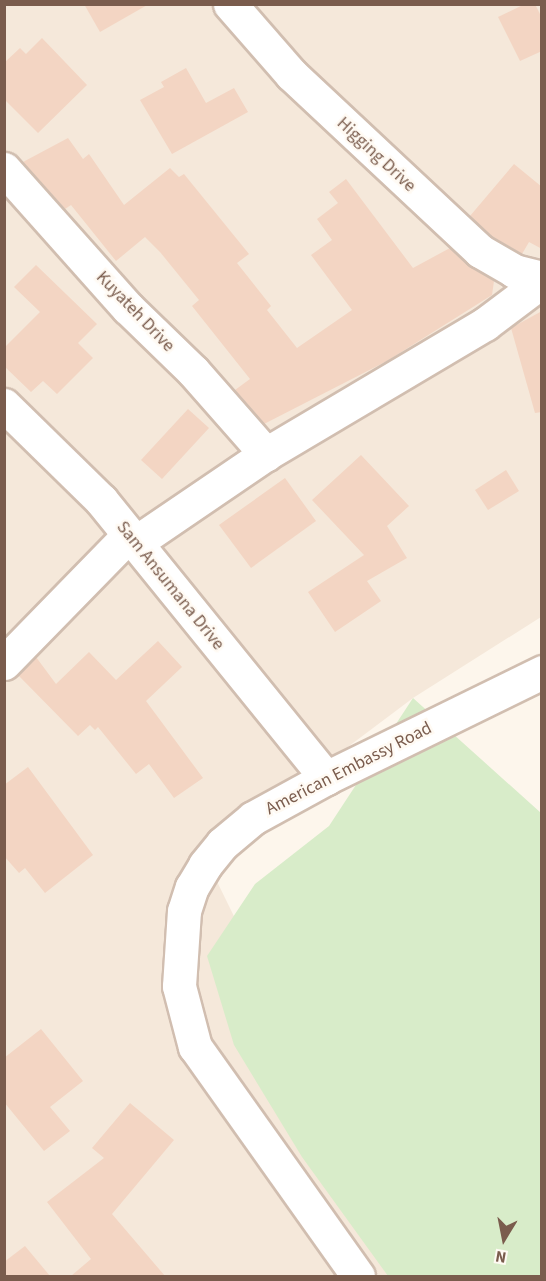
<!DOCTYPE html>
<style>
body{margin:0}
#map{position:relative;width:546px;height:1281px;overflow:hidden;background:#fdf6ec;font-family:"Source Sans 3",sans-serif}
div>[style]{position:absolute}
.residential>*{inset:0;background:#f5e8da}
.green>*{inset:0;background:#d8ecc9}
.building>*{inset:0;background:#f3d5c3}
.roads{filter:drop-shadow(2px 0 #d1beb0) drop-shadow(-2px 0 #d1beb0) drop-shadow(0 2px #d1beb0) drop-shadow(0 -2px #d1beb0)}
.minor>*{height:33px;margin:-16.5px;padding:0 16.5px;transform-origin:16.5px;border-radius:16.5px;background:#fff}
span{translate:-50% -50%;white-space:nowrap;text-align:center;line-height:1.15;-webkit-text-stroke:5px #fffaf3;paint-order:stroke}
.street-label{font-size:18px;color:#7a5c4d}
.frame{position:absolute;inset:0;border:6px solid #7a5c4d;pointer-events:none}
.north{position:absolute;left:474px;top:1209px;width:60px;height:60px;-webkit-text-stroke:4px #fffaf3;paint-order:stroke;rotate:190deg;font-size:16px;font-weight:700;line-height:24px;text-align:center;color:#7a5c4d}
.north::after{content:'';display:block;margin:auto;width:21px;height:27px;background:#7a5c4d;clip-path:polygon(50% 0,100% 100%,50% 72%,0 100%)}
</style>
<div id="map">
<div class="residential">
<i style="clip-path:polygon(5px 5px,541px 5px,541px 617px,413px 698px,204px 855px,410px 1276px,5px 1276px)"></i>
</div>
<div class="green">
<i style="clip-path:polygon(413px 698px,541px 813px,541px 1276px,388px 1276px,302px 1157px,234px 1045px,207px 956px,255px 884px,329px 826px)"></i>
</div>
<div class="building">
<i style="clip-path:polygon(84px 4px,149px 4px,100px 32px)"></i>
<i style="clip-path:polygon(525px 4px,535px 4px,542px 18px,542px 51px,520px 61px,498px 17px)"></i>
<i style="clip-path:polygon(42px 38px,87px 85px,38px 133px,4px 99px,4px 63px,20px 48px,26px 54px)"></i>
<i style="clip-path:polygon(186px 68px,206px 103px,234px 88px,248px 112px,172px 154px,140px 100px,164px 87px,161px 82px)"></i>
<i style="clip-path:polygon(68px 138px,83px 159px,89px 154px,124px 205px,170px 168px,179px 177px,184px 174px,249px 254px,237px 263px,271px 306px,267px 310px,297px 348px,352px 310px,311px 255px,332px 240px,317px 219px,338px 203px,329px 192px,346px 179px,413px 268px,450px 248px,494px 281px,492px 295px,387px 361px,264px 424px,235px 390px,250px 379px,192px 306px,199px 300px,160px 252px,145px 237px,116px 261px,71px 205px,65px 209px,23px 162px)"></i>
<i style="clip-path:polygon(514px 164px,542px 187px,542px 249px,529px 242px,522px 254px,491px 236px,470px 216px)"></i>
<i style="clip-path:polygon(36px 265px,97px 324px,78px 343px,93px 358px,57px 394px,43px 381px,31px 392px,4px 366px,4px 348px,40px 312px,14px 287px)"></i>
<i style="clip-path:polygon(542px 311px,542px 412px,535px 413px,511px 328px)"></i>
<i style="clip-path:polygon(188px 409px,209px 428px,162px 479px,141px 460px)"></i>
<i style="clip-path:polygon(361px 455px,409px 506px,387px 526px,407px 558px,367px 581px,381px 601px,335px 632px,308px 592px,364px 555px,312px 500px)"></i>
<i style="clip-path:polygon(506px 470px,519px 491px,488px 510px,475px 490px)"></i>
<i style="clip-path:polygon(285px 478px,316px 521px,251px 568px,219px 525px)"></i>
<i style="clip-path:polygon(158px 641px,182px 667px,146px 701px,203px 778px,174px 798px,149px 764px,136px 774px,98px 727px,95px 730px,90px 725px,78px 736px,18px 675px,36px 657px,56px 684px,89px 652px,116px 680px)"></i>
<i style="clip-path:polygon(28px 767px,93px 855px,45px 893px,25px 868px,19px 873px,4px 856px,4px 785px)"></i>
<i style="clip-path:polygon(41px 1029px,83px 1081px,50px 1107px,70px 1131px,44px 1151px,4px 1102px,4px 1058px)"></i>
<i style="clip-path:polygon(130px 1103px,174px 1140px,112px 1214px,165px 1276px,71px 1276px,91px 1259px,47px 1202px,104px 1158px,92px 1148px)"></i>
<i style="clip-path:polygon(25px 1246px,50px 1276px,4px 1276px,4px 1262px)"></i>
</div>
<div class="roads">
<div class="minor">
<i style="left:230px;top:4px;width:93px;rotate:48.9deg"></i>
<i style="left:291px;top:74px;width:259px;rotate:43.1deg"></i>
<i style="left:480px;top:251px;width:39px;rotate:30deg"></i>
<i style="left:514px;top:271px;width:29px;rotate:14deg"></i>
<i style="left:4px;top:169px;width:186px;rotate:48.3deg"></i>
<i style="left:128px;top:308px;width:91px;rotate:44.1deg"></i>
<i style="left:193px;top:371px;width:111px;rotate:48.7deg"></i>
<i style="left:4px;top:405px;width:136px;rotate:44.4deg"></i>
<i style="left:101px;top:500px;width:358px;rotate:51deg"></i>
<i style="left:135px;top:543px;width:158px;rotate:-34.2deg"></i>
<i style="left:266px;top:454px;width:255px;rotate:-30.7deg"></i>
<i style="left:485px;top:324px;width:71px;rotate:-37deg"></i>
<i style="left:4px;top:663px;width:179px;rotate:-45.7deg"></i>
<i style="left:358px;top:1276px;width:281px;rotate:-125.4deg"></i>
<i style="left:195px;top:1047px;width:63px;rotate:-104.7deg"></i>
<i style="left:179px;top:986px;width:75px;rotate:-86.2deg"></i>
<i style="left:184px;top:911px;width:25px;rotate:-72deg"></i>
<i style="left:192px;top:887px;width:26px;rotate:-59deg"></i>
<i style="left:205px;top:865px;width:27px;rotate:-51deg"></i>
<i style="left:222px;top:844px;width:40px;rotate:-40deg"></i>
<i style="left:253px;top:818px;width:83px;rotate:-28.7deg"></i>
<i style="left:326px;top:778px;width:241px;rotate:-26.1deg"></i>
</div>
</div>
<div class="street-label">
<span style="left:376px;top:155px;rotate:43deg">Higging Drive</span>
<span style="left:135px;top:312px;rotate:46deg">Kuyateh Drive</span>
<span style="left:170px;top:586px;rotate:51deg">Sam Ansumana Drive</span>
<span style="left:349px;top:769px;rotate:-27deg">American Embassy Road</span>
</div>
<div class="frame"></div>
<div class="north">N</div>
</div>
